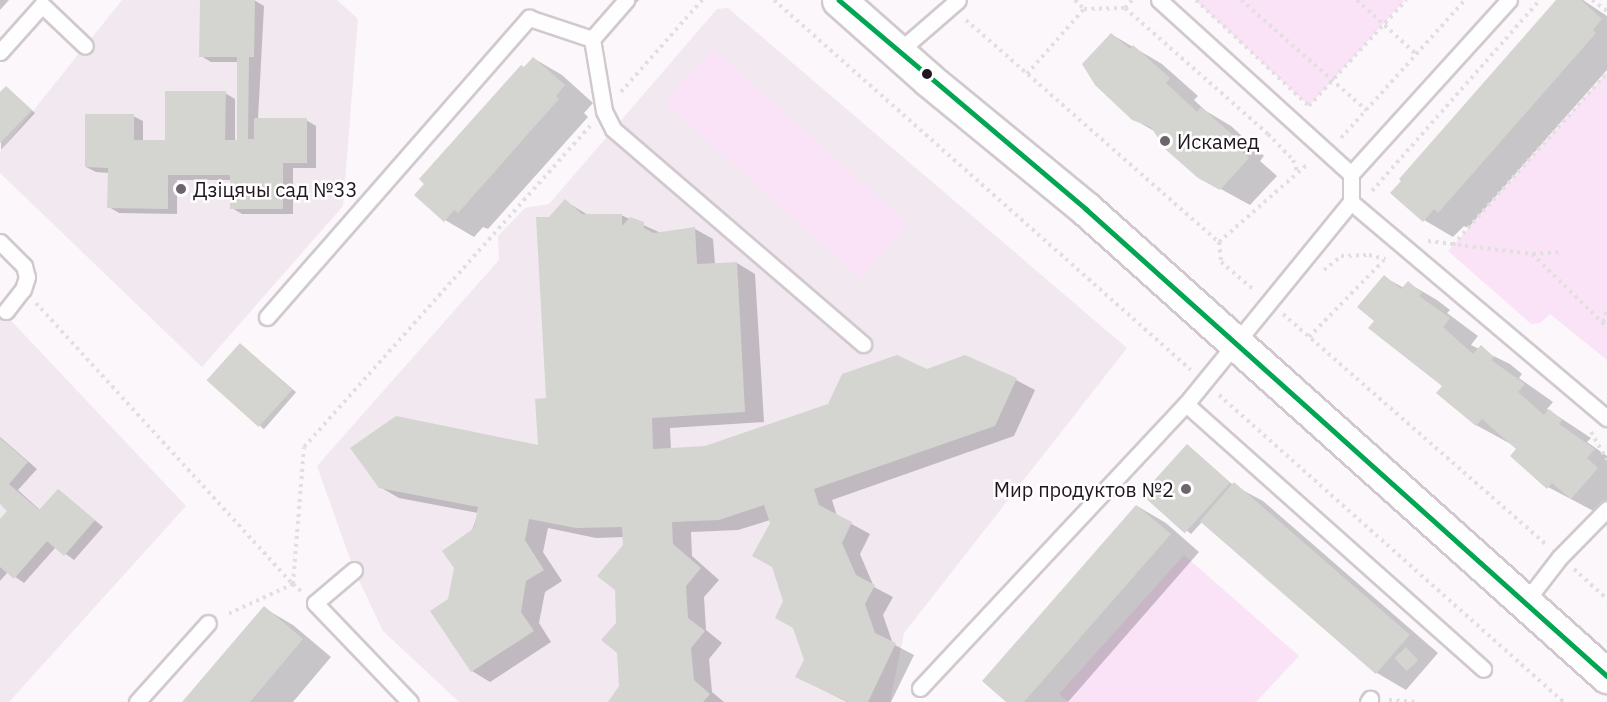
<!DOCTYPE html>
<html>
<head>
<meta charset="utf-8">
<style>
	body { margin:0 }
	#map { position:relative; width:1607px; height:702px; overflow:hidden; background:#fbf7fa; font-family:"IBM Plex Sans",sans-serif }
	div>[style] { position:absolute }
	.built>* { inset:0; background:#f2e8f0 }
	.green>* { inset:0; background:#fae3f7; transform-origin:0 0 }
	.shadow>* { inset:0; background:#0003; transform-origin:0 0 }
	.building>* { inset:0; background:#d4d5d1; transform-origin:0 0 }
	.path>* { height:4px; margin-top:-2px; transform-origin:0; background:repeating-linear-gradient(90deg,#e1dfe0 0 3px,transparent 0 7.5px) }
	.roads { filter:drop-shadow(2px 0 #d1c9cf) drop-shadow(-2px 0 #d1c9cf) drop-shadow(0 2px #d1c9cf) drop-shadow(0 -2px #d1c9cf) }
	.service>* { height:15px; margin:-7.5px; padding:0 7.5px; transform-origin:7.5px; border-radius:7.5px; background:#fefefe }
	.secondary>* { height:33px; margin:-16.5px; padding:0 16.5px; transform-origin:16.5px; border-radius:16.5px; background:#fefefe }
	.bus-1>* { height:4.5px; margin:-2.25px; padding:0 2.25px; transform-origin:2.25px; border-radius:2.25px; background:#00a651 }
	.dots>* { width:16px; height:16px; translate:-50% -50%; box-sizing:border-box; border:3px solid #fff; border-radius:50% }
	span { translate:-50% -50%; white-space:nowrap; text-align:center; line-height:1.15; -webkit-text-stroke:5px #fff; paint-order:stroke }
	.poi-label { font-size:20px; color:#211620 }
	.left { translate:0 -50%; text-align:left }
	.right { translate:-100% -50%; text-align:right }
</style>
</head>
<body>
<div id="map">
	<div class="built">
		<div style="clip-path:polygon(122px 0,337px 0,358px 19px,343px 206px,202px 367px,0 173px,0 152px)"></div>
		<div style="clip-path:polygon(728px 8px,1127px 348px,904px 633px,890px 702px,459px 702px,383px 631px,354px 570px,317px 466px,499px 260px,498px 236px,525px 208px,549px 204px,717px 9px)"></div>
		<div style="clip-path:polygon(0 309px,186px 506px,9px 702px,0 702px)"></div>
	</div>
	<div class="green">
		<div style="clip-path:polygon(1195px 0,1405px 0,1309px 106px)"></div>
		<div style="left:713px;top:48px;width:263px;height:73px;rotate:42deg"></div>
		<div style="clip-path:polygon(1607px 72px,1607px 360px,1550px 314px,1540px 323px,1531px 324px,1448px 251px)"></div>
		<div style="clip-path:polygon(1184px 555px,1299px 656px,1256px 702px,1069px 702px,1059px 694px)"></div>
	</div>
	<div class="shadow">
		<div style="clip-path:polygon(0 0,9px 0,0 10px)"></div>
		<div style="clip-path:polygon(254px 0,264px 6px,258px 119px,306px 120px,316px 126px,316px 168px,293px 168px,293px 214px,242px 214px,232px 208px,232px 180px,177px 180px,177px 214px,119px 213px,109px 207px,109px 173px,96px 172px,86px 167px,133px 116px,143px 121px,143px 141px,166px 141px,225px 93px,235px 99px,235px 142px,238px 142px,238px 62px,211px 62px,201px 56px)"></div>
		<div style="clip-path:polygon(613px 0,639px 0,630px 10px)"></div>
		<div style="clip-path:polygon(1565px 0,1583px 0,1607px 16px,1607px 70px,1468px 228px,1464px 226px,1453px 237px,1424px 220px)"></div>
		<div style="clip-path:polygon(1111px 34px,1162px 64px,1198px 96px,1194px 100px,1206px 111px,1231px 126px,1264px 156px,1260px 161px,1277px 176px,1250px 205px,1199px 177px,1156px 132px,1133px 119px)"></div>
		<div style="clip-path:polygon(533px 58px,562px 75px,593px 103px,584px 113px,588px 117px,488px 229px,483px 227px,474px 237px,445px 220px,524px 68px)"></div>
		<div style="clip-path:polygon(6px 87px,35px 113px,1px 150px,0 94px)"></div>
		<div style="clip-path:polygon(565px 201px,588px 215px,621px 215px,661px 233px,695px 229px,713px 239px,715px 264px,737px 263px,755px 274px,764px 422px,670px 428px,671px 450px,706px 448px,927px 370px,1016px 380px,1035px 390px,1014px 436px,832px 500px,837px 516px,870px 534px,860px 554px,874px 587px,893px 597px,883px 615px,893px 644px,914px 655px,891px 702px,847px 702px,797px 677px,805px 660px,785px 601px,770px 520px,738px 530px,691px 532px,692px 556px,719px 580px,704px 597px,706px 630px,722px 643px,709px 659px,712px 692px,724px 702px,610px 702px,621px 687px,617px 623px,624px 537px,596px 538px,548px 528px,543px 552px,562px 581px,545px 592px,539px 623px,551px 642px,490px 682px,472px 671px,449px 600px,478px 513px,399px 498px,380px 487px,539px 447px,548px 400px,550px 219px)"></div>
		<div style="clip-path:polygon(1384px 277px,1404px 288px,1408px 283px,1437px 300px,1450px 310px,1447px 313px,1478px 336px,1471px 345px,1510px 364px,1522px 374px,1519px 378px,1553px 402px,1547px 409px,1591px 438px,1587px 442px,1607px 456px,1607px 508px,1601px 515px,1548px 487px,1518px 448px,1476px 425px,1445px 385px,1376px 321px)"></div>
		<div style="left:244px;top:347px;width:69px;height:49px;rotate:41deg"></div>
		<div style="clip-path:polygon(0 437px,37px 469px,18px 490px,41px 511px,59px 490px,103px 527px,74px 560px,56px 547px,24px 583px,8px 572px,0 581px,0 521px,9px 511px,0 502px)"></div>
		<div style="clip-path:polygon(1191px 448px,1233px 485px,1263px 501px,1438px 653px,1406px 690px,1377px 673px,1203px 521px,1191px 534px,1144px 495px)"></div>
		<div style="clip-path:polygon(1137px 506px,1166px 523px,1199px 552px,1068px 702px,1008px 702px)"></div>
		<div style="clip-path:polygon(264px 608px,293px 625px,331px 657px,293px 702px,184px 702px)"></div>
	</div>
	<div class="building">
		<div style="clip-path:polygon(200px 0,255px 0,254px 57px,249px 57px,248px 139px,254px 139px,254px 118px,307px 118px,307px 163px,283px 163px,283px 209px,230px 209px,230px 175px,168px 175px,168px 209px,107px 208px,108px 168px,85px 167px,85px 114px,134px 114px,134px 140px,165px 140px,165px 91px,226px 91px,225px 140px,237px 140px,237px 57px,199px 57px)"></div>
		<div style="clip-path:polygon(1556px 0,1581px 0,1602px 19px,1593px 30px,1596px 33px,1438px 213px,1434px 209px,1423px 222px,1390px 193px,1401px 181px,1399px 179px)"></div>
		<div style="clip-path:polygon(1111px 33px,1130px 49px,1133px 45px,1170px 78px,1166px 83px,1197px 112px,1201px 107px,1236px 138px,1232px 143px,1249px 158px,1220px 190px,1198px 178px,1165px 149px,1151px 127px,1132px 120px,1095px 85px,1082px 64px)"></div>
		<div style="clip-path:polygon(533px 57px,565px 85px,556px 96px,559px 99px,458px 213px,454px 210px,444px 222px,414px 195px,424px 184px,419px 179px,521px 65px,524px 67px)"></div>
		<div style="clip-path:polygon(6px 86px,32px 110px,0 143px,0 92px)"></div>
		<div style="clip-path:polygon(565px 199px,582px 214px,622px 214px,622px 226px,630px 217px,644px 222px,644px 228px,654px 233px,695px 227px,697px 264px,737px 262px,745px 412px,652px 418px,653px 449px,705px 446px,828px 404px,842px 374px,897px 355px,927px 369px,965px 355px,1017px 378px,995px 426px,814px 489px,819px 505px,852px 522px,842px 543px,856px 575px,875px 585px,865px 604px,875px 633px,896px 643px,868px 702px,848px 702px,795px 677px,804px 660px,793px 628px,775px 618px,783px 601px,772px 567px,752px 556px,770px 523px,764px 505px,719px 520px,672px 522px,673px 544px,701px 568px,686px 586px,688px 618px,705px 631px,691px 648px,694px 680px,710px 694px,703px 702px,608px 702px,619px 686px,617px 653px,601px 640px,616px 623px,615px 590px,597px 576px,623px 545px,622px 527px,576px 528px,529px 519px,525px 540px,544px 570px,526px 581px,521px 612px,534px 631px,471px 672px,430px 611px,448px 599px,454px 568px,442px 551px,474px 528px,478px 507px,379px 488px,350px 448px,396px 416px,538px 445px,535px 399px,546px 398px,536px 217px,549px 217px)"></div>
		<div style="clip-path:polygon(1384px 275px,1401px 289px,1408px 281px,1422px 293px,1419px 296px,1450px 318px,1443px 327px,1473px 354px,1481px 345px,1494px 357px,1491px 360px,1525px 384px,1518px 392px,1544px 415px,1549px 409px,1562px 420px,1559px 424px,1595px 449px,1587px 458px,1598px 468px,1571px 499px,1552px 483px,1547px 489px,1510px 456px,1516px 449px,1482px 419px,1476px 426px,1436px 393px,1442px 386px,1368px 328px,1374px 321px,1357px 307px)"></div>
		<div style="left:240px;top:343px;width:70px;height:50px;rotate:42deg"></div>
		<div style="clip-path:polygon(0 438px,28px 462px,9px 484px,39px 510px,58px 489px,95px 520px,64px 556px,47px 541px,14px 579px,0 567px,0 519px,7px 511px,0 504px)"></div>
		<div style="left:1187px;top:444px;width:58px;height:68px;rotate:42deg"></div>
		<div style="left:1234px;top:482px;width:233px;height:52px;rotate:41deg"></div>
		<div style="clip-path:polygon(1136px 505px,1171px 534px,1024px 702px,1006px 702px,982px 681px)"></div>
		<div style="clip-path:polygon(264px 606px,303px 639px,250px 702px,182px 702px)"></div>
		<div style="left:1406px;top:647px;width:18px;height:16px;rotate:47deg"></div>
	</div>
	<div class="path">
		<div style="left:774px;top:0;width:557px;rotate:41.58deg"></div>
		<div style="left:1075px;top:0;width:13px;rotate:45deg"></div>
		<div style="left:1084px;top:9px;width:41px;rotate:-1.4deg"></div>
		<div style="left:1125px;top:8px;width:191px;rotate:41.4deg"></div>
		<div style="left:1268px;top:134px;width:36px;rotate:46deg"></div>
		<div style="left:1293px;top:160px;width:12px;rotate:70deg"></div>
		<div style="left:1196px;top:0;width:155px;rotate:43.2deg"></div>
		<div style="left:1309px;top:106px;width:144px;rotate:-47.5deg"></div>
		<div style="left:1241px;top:0;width:167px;rotate:41.3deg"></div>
		<div style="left:1357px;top:0;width:80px;rotate:42.5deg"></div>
		<div style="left:1592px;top:0;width:19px;rotate:36deg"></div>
		<div style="left:1125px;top:8px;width:11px;rotate:-49deg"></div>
		<div style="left:966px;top:20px;width:337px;rotate:41.3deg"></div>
		<div style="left:1219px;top:242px;width:20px;rotate:84deg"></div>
		<div style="left:1221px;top:262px;width:43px;rotate:40.3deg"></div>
		<div style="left:1027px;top:74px;width:86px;rotate:-48.8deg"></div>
		<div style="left:621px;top:92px;width:123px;rotate:-48.6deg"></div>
		<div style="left:1341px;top:138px;width:186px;rotate:-48.1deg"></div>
		<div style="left:1372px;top:191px;width:254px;rotate:-48.7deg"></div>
		<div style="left:1428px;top:241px;width:105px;rotate:7.1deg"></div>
		<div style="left:1532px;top:254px;width:105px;rotate:44.2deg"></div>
		<div style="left:1219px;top:242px;width:120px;rotate:-41.3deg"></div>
		<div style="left:1453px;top:245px;width:231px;rotate:-48.2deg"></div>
		<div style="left:1533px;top:254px;width:29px;rotate:-4deg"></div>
		<div style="left:1324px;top:270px;width:22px;rotate:-39deg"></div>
		<div style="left:1341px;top:256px;width:28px;rotate:-2deg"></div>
		<div style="left:1369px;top:255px;width:17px;rotate:13deg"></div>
		<div style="left:36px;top:303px;width:381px;rotate:47.6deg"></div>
		<div style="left:293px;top:584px;width:74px;rotate:155.2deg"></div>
		<div style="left:1283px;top:314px;width:349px;rotate:41.2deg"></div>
		<div style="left:1603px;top:322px;width:11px;rotate:-68deg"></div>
		<div style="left:1309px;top:337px;width:107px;rotate:-45.8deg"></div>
		<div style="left:1219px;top:395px;width:461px;rotate:41.7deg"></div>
		<div style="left:1591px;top:432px;width:32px;rotate:60deg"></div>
		<div style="left:1574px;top:569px;width:45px;rotate:42.3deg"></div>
		<div style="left:301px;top:591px;width:11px;rotate:-139deg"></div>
		<div style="left:293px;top:584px;width:137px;rotate:-85.4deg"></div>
		<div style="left:304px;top:447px;width:430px;rotate:-48.3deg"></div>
		<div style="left:1389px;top:700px;width:28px;rotate:4deg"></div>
	</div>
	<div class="roads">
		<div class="service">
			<div style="left:592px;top:39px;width:73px;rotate:80.5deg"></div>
			<div style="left:604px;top:111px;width:20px;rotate:63deg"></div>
			<div style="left:613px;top:129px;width:330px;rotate:40.7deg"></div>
			<div style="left:0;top:52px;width:63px;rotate:-48.2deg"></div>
			<div style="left:42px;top:5px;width:59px;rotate:43.6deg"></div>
			<div style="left:898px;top:52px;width:79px;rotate:-40.9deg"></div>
			<div style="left:1351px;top:174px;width:235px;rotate:-47.8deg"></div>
			<div style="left:1351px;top:202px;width:335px;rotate:40.2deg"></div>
			<div style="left:0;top:242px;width:34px;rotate:45deg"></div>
			<div style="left:24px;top:266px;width:11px;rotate:75deg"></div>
			<div style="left:27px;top:277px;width:13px;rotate:108deg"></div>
			<div style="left:23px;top:289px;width:28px;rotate:128deg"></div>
			<div style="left:267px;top:317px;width:398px;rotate:-48.8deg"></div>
			<div style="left:529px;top:18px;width:66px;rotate:18.4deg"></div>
			<div style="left:592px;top:39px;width:52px;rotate:-48.9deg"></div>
			<div style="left:1186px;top:404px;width:398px;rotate:41.7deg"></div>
			<div style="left:354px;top:570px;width:51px;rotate:139.8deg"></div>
			<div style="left:315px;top:603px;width:137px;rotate:46.2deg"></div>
			<div style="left:1526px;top:601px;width:56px;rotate:-52.3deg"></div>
			<div style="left:1560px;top:557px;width:67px;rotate:-45.6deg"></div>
			<div style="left:920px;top:688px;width:389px;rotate:-46.9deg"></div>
			<div style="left:1186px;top:404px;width:261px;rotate:-50.8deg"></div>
			<div style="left:1351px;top:202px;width:28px;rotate:-90deg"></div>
			<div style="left:1351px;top:174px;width:259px;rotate:-137.8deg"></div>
			<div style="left:137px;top:702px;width:106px;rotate:-48.1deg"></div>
			<div style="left:1368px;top:702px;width:4px;rotate:-56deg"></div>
		</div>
		<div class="secondary">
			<div style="left:839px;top:0;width:120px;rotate:41.6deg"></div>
			<div style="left:929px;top:80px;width:203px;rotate:39.4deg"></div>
			<div style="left:1086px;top:209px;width:700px;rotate:41.87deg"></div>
		</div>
	</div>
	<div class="bus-1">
		<div style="left:839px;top:0;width:324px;rotate:40.2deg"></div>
		<div style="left:1086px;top:209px;width:700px;rotate:41.87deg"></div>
	</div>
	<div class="dots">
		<div style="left:927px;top:74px;background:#211620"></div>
		<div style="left:1165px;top:141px;background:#6d656c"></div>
		<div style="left:181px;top:189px;background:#6d656c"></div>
		<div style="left:1186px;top:489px;background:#6d656c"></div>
	</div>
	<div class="poi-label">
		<span class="left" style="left:1177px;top:141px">Искамед</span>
		<span class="left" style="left:193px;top:189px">Дзіцячы сад №33</span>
		<span class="right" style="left:1174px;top:489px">Мир продуктов №2</span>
	</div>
</div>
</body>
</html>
